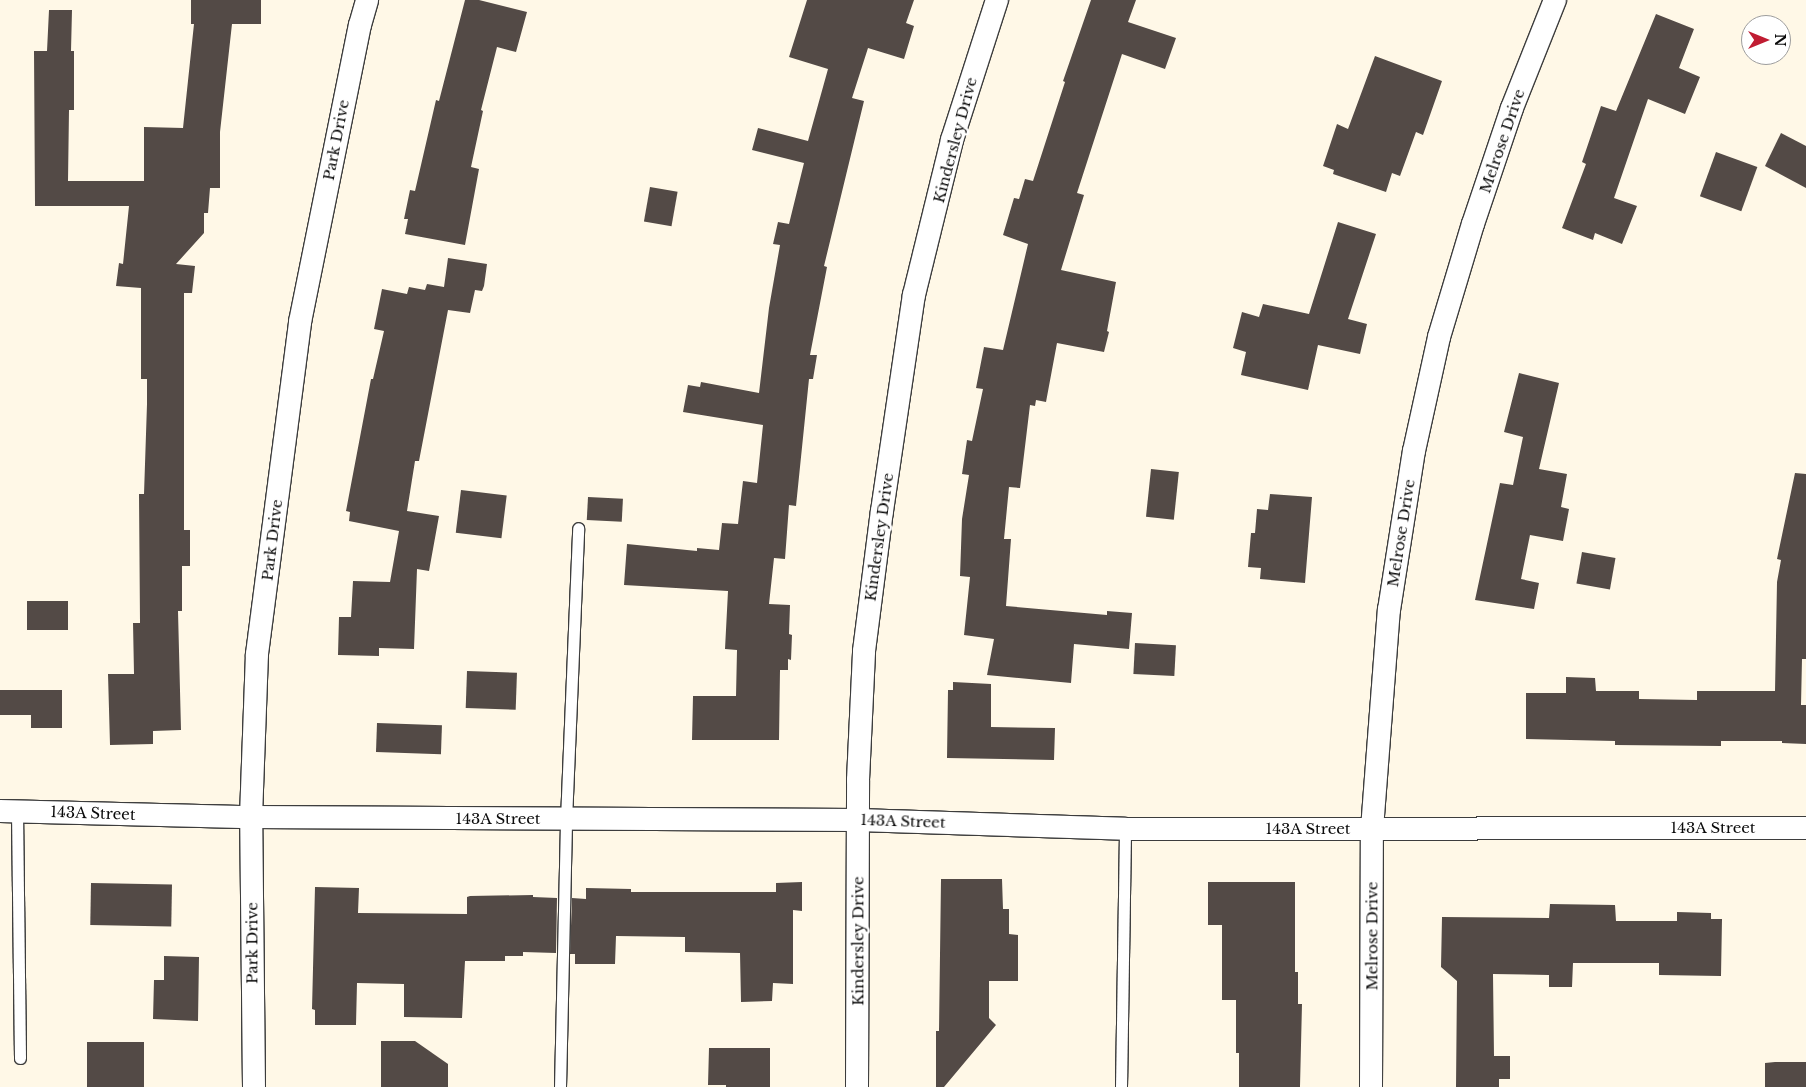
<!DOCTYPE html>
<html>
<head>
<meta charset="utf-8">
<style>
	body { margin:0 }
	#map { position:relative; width:1806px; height:1087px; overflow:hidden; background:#fff8e7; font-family:"Libre Baskerville",serif }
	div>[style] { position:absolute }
	.building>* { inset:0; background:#534a46; transform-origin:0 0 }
	.roads { filter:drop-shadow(1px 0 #3d3d3d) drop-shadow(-1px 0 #3d3d3d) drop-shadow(0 1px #3d3d3d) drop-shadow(0 -1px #3d3d3d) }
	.lane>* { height:11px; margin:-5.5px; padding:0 5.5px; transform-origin:5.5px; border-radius:5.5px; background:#fff }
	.street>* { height:22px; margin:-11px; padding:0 11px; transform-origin:11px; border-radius:11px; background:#fff }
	span { translate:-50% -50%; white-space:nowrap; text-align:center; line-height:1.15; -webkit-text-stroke:5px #fff; paint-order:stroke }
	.street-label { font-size:15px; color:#0a0a0a }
	.north { position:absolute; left:1741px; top:15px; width:50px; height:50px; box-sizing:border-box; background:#fff; border:1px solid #9d9d9d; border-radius:50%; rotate:90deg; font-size:14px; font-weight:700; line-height:20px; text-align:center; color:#0a0a0a }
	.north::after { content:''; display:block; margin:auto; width:18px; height:22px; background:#c01c32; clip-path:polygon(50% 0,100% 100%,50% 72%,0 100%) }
</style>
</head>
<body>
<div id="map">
	<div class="building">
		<div style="clip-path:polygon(191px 0,261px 0,261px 24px,232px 24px,220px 132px,220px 188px,210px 188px,208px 213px,204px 213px,204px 233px,176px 264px,195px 266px,192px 293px,184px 293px,184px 530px,190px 530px,190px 566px,182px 566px,182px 611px,178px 611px,181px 730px,153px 731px,153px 744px,110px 745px,108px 674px,134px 674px,133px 623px,140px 623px,139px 494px,144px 494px,147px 404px,147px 379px,141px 379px,141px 288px,116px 286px,119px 263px,123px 264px,129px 206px,35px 206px,34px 51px,47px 51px,49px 10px,72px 10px,71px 51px,74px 51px,74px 110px,69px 110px,68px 181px,144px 181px,144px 127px,183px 128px,194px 24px,191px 24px)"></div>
		<div style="clip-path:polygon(465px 0,479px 0,527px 12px,516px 52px,497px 47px,481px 110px,483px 111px,471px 167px,479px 169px,465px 245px,405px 234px,408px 219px,404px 219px,410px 190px,415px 191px,436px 100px,439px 101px)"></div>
		<div style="clip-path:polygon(807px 0,914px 0,906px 23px,914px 26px,904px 59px,868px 48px,852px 98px,864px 101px,824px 266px,827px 267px,810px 355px,817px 355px,813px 379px,809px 379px,796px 506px,789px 505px,785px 559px,774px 558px,769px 604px,790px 605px,789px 634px,792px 635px,791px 660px,788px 659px,788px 670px,780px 670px,779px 740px,692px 740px,693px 696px,736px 696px,737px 650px,725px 649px,728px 591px,624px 585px,627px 544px,697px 551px,697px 548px,719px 550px,722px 523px,738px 524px,743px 481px,757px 483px,763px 425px,683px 412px,688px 385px,700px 387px,701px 382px,759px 393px,769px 308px,780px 245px,773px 244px,778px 222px,789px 224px,804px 163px,752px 150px,758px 128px,808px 141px,828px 69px,789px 57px)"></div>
		<div style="clip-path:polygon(1091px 0,1136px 0,1128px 22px,1176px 38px,1165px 69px,1122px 54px,1077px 193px,1084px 195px,1061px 270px,1116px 282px,1107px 331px,1109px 332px,1104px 352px,1057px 343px,1046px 402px,1036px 400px,1035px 406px,1030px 405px,1020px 488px,1009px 487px,1004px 539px,1011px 539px,1006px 606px,1107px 615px,1107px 611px,1132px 613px,1129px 649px,1074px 644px,1071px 683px,987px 675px,994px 639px,964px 635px,970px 577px,960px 576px,962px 519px,969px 475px,962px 474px,967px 440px,972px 441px,983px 389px,976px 388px,984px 347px,1003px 350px,1028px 244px,1003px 235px,1014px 198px,1019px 199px,1025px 179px,1033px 181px,1065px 82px,1063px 81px)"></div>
		<div style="clip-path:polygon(1656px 14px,1694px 29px,1679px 68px,1700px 77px,1685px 114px,1648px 99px,1614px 198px,1637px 206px,1622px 244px,1595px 233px,1593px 240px,1562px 228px,1586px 164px,1582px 162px,1601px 106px,1616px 111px)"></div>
		<div style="clip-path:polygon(1375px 56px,1442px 81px,1423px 135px,1416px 132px,1400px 176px,1392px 173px,1386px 192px,1333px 174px,1334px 170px,1323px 166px,1337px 124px,1348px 129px)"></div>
		<div style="clip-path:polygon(1781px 133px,1806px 146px,1806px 188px,1765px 166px)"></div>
		<div style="left:1716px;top:152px;width:44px;height:47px;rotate:20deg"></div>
		<div style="left:650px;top:187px;width:28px;height:35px;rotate:10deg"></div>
		<div style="clip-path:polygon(1338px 222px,1376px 234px,1348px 319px,1367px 324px,1360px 354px,1318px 345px,1308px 390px,1241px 375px,1246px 352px,1233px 348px,1242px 312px,1259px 317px,1263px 304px,1309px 314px)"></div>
		<div style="clip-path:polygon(448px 258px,487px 264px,484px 286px,482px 291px,475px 290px,470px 313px,448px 310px,419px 461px,415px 461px,407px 511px,439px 516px,429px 571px,417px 569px,414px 649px,379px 648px,379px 656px,338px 655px,339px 617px,351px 617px,353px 581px,390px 582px,399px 531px,349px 521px,350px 512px,346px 511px,371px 379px,373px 379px,384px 331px,374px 329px,382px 289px,407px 294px,409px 287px,425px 290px,427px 284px,444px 287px)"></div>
		<div style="clip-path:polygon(1519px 373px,1559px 383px,1539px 469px,1567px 474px,1561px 507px,1569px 509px,1563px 541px,1530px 535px,1521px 579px,1539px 583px,1534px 609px,1475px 600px,1500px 483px,1513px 485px,1523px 437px,1504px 432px)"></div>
		<div style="left:1151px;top:469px;width:28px;height:48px;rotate:6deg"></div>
		<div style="clip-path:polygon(1795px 473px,1806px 474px,1806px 659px,1802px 659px,1801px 705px,1806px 705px,1806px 744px,1782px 743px,1782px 741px,1721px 741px,1721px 746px,1615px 745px,1615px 741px,1526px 739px,1526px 693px,1566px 693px,1566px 677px,1595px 678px,1596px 691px,1639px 691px,1639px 699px,1697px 700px,1697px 691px,1775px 691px,1777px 582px,1781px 560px,1777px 559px)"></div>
		<div style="left:461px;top:490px;width:46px;height:43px;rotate:7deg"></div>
		<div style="clip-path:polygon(1270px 494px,1312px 497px,1305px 583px,1260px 579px,1261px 568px,1248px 567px,1251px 533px,1255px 533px,1257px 509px,1268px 510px)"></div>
		<div style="left:588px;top:497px;width:35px;height:23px;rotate:3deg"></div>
		<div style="left:1582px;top:552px;width:34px;height:32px;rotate:10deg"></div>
		<div style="left:27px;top:601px;width:41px;height:29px"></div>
		<div style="left:1135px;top:643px;width:41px;height:31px;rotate:3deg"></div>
		<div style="left:467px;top:671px;width:50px;height:37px;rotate:2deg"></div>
		<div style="clip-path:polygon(953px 682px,991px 684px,991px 727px,1055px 728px,1054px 760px,947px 758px,948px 690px,953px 690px)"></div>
		<div style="clip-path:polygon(0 690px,62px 690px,62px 728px,31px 728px,31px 715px,0 715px)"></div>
		<div style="left:377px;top:723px;width:65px;height:29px;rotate:2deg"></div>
		<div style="clip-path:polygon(941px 879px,1002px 879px,1003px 909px,1009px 909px,1009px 934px,1018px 935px,1018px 981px,989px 981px,989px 1018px,996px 1025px,944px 1087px,936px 1087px,936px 1031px,939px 1031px)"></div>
		<div style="clip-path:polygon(802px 882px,802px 911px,793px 910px,793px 984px,773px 983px,772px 1001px,741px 1002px,740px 953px,685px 952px,685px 937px,616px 936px,615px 964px,575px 964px,575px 954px,570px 954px,572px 898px,586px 899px,586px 888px,631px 889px,631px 892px,776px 892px,776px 883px)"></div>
		<div style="clip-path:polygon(1208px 882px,1295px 882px,1295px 972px,1298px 972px,1298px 1004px,1302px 1004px,1300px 1087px,1239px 1087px,1239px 1053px,1236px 1053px,1236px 1000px,1222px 1000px,1222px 925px,1208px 925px)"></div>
		<div style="left:91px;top:883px;width:81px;height:42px;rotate:1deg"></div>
		<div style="clip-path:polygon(315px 887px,359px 888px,358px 913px,467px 914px,467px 897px,470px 896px,533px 895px,533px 897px,557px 898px,556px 953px,523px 952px,523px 956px,505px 956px,505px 961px,465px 961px,462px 1018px,404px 1017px,404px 984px,357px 983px,356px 1025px,315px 1025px,315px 1010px,312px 1009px)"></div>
		<div style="clip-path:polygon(1550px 904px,1615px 905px,1616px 921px,1677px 921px,1677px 912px,1711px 913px,1711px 919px,1722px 919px,1721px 976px,1659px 975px,1659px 963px,1573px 963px,1572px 987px,1549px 987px,1549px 975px,1493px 974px,1494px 1056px,1510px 1056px,1510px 1079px,1499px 1079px,1499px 1087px,1456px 1087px,1457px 981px,1441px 967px,1442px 917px,1549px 918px)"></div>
		<div style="clip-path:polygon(164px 956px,199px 957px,198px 1021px,153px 1019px,154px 980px,164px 980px)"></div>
		<div style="clip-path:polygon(381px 1041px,415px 1041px,448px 1064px,448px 1087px,381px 1087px)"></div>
		<div style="left:87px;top:1042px;width:57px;height:45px"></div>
		<div style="clip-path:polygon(709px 1048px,770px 1048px,770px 1087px,726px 1087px,726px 1085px,708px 1085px)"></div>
		<div style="clip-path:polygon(1775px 1062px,1806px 1062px,1806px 1087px,1765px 1087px,1765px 1063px)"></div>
	</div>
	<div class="roads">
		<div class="lane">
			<div style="left:17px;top:811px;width:247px;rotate:89.3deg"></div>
			<div style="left:560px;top:1087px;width:267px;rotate:-88.7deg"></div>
			<div style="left:566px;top:820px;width:292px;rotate:-87.6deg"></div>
			<div style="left:1121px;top:1087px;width:258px;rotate:-89.1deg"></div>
		</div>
		<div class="street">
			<div style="left:0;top:811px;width:251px;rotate:1.4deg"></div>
			<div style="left:251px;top:817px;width:607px;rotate:0.28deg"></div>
			<div style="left:858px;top:820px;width:267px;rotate:1.9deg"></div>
			<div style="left:1125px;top:829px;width:681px;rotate:-0.08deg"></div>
			<div style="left:254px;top:1087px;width:270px;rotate:-90.6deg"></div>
			<div style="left:251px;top:817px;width:163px;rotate:-87.9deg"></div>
			<div style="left:257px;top:654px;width:335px;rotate:-82.6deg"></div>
			<div style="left:300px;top:322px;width:303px;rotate:-78.6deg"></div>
			<div style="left:360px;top:25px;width:26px;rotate:-74deg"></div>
			<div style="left:857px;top:1087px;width:307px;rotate:-89.8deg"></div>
			<div style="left:858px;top:780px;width:129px;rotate:-87.3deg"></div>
			<div style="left:864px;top:651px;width:141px;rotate:-82.7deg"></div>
			<div style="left:882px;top:511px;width:218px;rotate:-81.6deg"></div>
			<div style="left:914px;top:295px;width:160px;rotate:-76.2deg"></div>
			<div style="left:952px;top:140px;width:147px;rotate:-72.2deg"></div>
			<div style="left:1371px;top:1087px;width:258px;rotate:-89.8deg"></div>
			<div style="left:1372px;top:829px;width:220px;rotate:-85.6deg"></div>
			<div style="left:1389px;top:610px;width:161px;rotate:-81.1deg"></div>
			<div style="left:1414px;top:451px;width:117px;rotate:-77.6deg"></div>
			<div style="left:1439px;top:337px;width:118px;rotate:-73.3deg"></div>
			<div style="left:1473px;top:224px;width:122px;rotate:-71.4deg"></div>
			<div style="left:1512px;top:108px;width:116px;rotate:-68.3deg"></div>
		</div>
	</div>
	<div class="street-label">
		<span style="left:336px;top:140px;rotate:-79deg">Park Drive</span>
		<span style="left:955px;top:140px;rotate:-75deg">Kindersley Drive</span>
		<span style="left:1502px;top:141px;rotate:-71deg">Melrose Drive</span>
		<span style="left:1401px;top:533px;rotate:-81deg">Melrose Drive</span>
		<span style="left:879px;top:537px;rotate:-82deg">Kindersley Drive</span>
		<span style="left:272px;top:540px;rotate:-83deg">Park Drive</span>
		<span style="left:93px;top:813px;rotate:2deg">143A Street</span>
		<span style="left:498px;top:819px">143A Street</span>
		<span style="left:903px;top:821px;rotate:2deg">143A Street</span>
		<span style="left:1713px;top:828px">143A Street</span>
		<span style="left:1308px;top:829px">143A Street</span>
		<span style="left:1372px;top:936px;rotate:-90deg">Melrose Drive</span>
		<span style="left:858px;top:941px;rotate:-90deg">Kindersley Drive</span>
		<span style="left:252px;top:943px;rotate:-90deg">Park Drive</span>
	</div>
	<div class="north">N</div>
</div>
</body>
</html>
